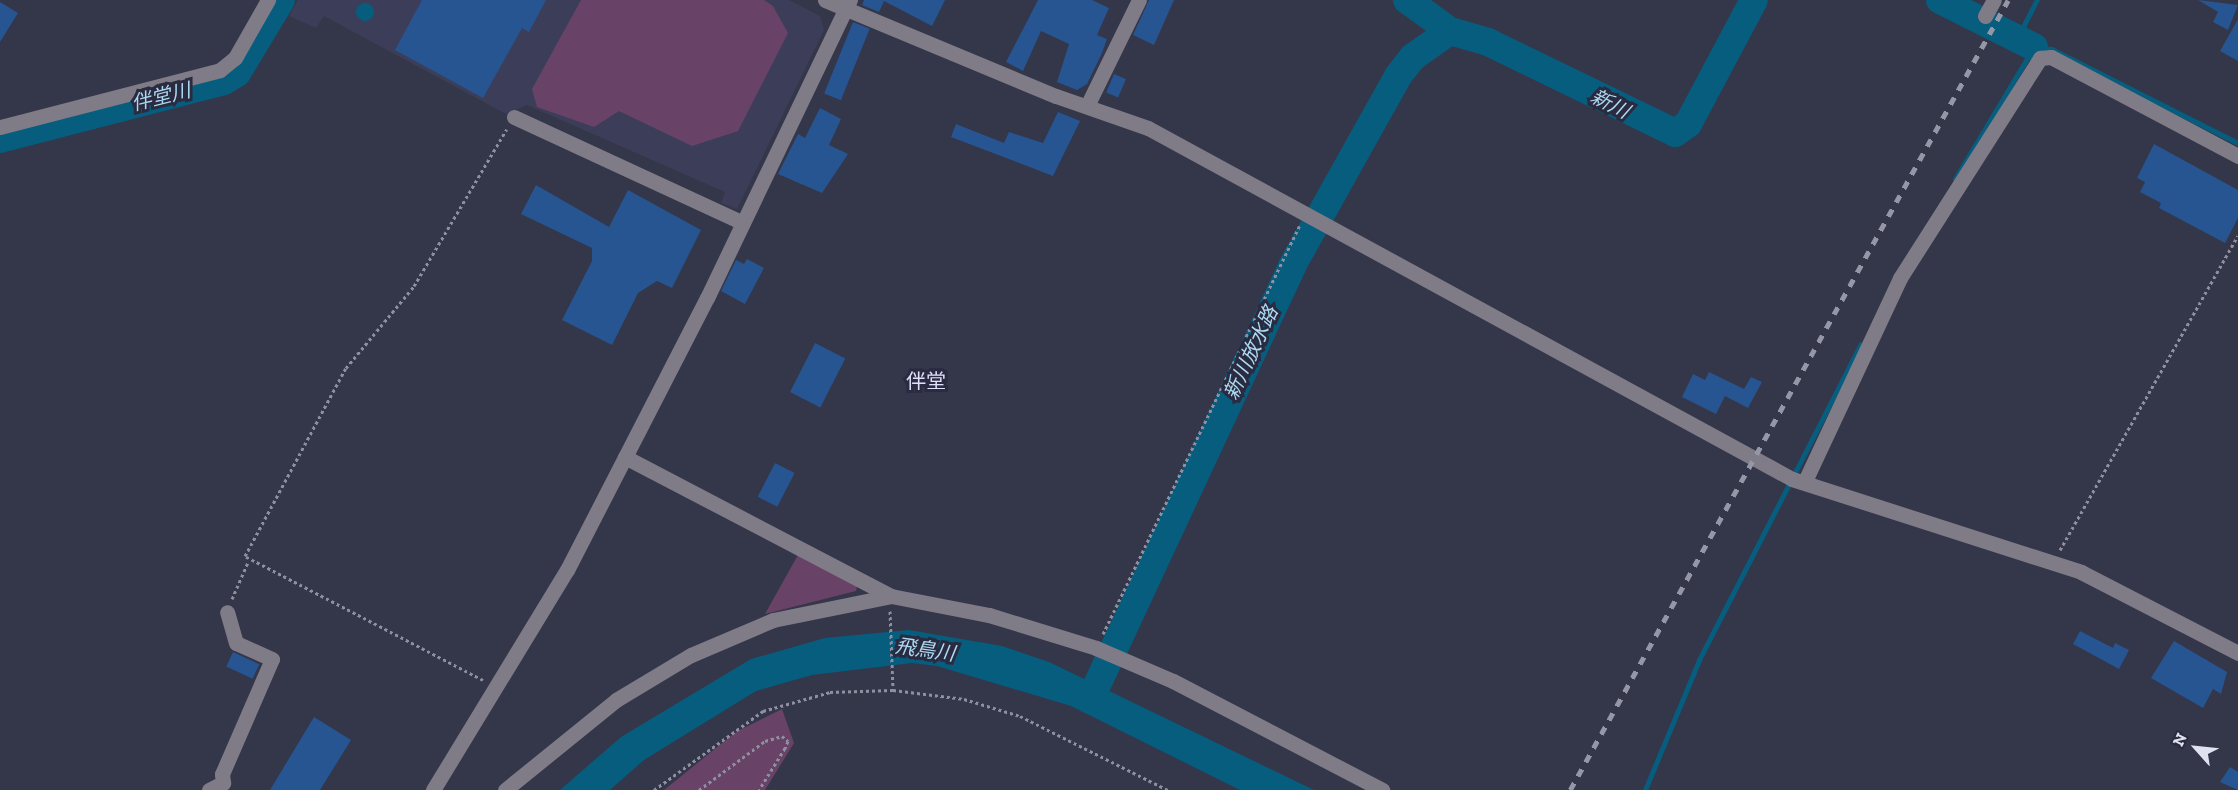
<!DOCTYPE html>
<html>
<head>
<meta charset="utf-8">
<style>
	body { margin:0 }
	#map { position:relative; width:2238px; height:790px; overflow:hidden; background:#34364a; font-family:"Zilla Slab","Noto Sans JP",serif }
	div>[style] { position:absolute }
	.built>* { inset:0; background:#3c3e59 }
	.green>* { inset:0; background:#684367 }
	.water>* { inset:0; background:#075d7e }
	.round { border-radius:50% }
	.stream>* { height:4.5px; margin:-2.25px; padding:0 2.25px; transform-origin:2.25px; border-radius:2.25px; background:#075d7e }
	.river>* { height:28px; margin:-14px; padding:0 14px; transform-origin:14px; border-radius:14px; background:#075d7e }
	.building>* { inset:0; background:#265591; transform-origin:0 0 }
	.path>* { height:3px; margin-top:-1.5px; transform-origin:0; background:repeating-linear-gradient(90deg,#8e90a0 0 3px,transparent 0 6px) }
	.minor>* { height:15px; margin:-7.5px; padding:0 7.5px; transform-origin:7.5px; border-radius:7.5px; background:#807c87 }
	.rail>* { height:4.5px; margin-top:-2.25px; transform-origin:0; background:repeating-linear-gradient(90deg,#9597a7 0 8px,transparent 0 16px) }
	span { translate:-50% -50%; white-space:nowrap; text-align:center; line-height:1.15; -webkit-text-stroke:6px #2a2b40; paint-order:stroke }
	.water-label { font-size:20px; color:#add9f1; font-style:italic }
	.neighbourhood-label { font-size:20px; color:#dee1fc }
	.north { position:absolute; left:2166px; top:718px; width:60px; height:60px; -webkit-text-stroke:4px #2a2b40; paint-order:stroke; rotate:297deg; font-size:16px; font-weight:700; line-height:24px; text-align:center; color:#e0e2ef }
	.north::after { content:''; display:block; margin:auto; width:21px; height:27px; background:#e0e2ef; clip-path:polygon(50% 0,100% 100%,50% 72%,0 100%) }
</style>
</head>
<body>
<div id="map">
	<div class="built">
		<div style="clip-path:polygon(298px 0,789px 0,820px 16px,824px 30px,737px 209px,721px 203px,725px 192px,527px 105px,506px 114px,324px 16px,316px 28px,289px 16px)"></div>
	</div>
	<div class="green">
		<div style="clip-path:polygon(581px 0,764px 0,773px 6px,788px 33px,738px 131px,692px 146px,619px 111px,594px 127px,537px 107px,532px 89px)"></div>
		<div style="clip-path:polygon(799px 553px,857px 586px,856px 591px,765px 614px)"></div>
		<div style="clip-path:polygon(782px 709px,794px 743px,765px 790px,664px 790px,736px 732px)"></div>
	</div>
	<div class="water">
		<div class="round" style="left:356px;top:3px;width:18px;height:18px"></div>
		<div style="clip-path:polygon(909px 630px,1002px 646px,1049px 662px,1314px 790px,1240px 790px,1071px 706px,937px 666px,912px 663px,812px 675px,756px 691px,644px 760px,610px 790px,560px 790px,621px 737px,751px 659px,825px 638px)"></div>
	</div>
	<div class="stream">
		<div style="left:2034px;top:47px;width:18px;rotate:6deg"></div>
		<div style="left:2052px;top:49px;width:208px;rotate:26.8deg"></div>
		<div style="left:2034px;top:47px;width:23px;rotate:-119deg"></div>
		<div style="left:2023px;top:27px;width:30px;rotate:-63deg"></div>
		<div style="left:1955px;top:179px;width:154px;rotate:-59.1deg"></div>
		<div style="left:1645px;top:790px;width:141px;rotate:-67.4deg"></div>
		<div style="left:1699px;top:660px;width:354px;rotate:-62.9deg"></div>
	</div>
	<div class="river">
		<div style="left:1407px;top:0;width:53px;rotate:35.8deg"></div>
		<div style="left:1450px;top:31px;width:40px;rotate:16deg"></div>
		<div style="left:1488px;top:42px;width:208px;rotate:25.9deg"></div>
		<div style="left:1675px;top:133px;width:16px;rotate:-35deg"></div>
		<div style="left:1688px;top:124px;width:140px;rotate:-62deg"></div>
		<div style="left:1940px;top:0;width:105px;rotate:26.6deg"></div>
		<div style="left:0;top:139px;width:231px;rotate:-14.5deg"></div>
		<div style="left:224px;top:81px;width:15px;rotate:-32deg"></div>
		<div style="left:237px;top:73px;width:85px;rotate:-58.9deg"></div>
		<div style="left:1090px;top:700px;width:479px;rotate:-65deg"></div>
		<div style="left:1292px;top:266px;width:218px;rotate:-60.8deg"></div>
		<div style="left:1398px;top:76px;width:24px;rotate:-52deg"></div>
		<div style="left:1413px;top:57px;width:45px;rotate:-35.1deg"></div>
	</div>
	<div class="building">
		<div style="clip-path:polygon(422px 0,546px 0,529px 32px,522px 28px,483px 98px,395px 50px)"></div>
		<div style="clip-path:polygon(864px 0,945px 0,932px 26px,884px 1px,879px 12px,862px 5px)"></div>
		<div style="clip-path:polygon(1038px 0,1092px 0,1109px 8px,1097px 35px,1107px 39px,1102px 53px,1087px 84px,1077px 90px,1057px 82px,1069px 44px,1041px 31px,1023px 71px,1006px 62px)"></div>
		<div style="clip-path:polygon(1149px 0,1174px 0,1154px 45px,1133px 35px)"></div>
		<div style="clip-path:polygon(2198px 0,2238px 5px,2228px 30px,2213px 22px,2218px 12px)"></div>
		<div style="clip-path:polygon(0 2px,18px 13px,0 42px)"></div>
		<div style="clip-path:polygon(2238px 19px,2238px 61px,2220px 51px)"></div>
		<div style="left:853px;top:22px;width:18px;height:77px;rotate:22deg"></div>
		<div style="left:1114px;top:74px;width:13px;height:20px;rotate:23deg"></div>
		<div style="clip-path:polygon(820px 108px,841px 119px,829px 145px,848px 154px,822px 193px,778px 174px,798px 134px,805px 138px)"></div>
		<div style="clip-path:polygon(1058px 112px,1080px 121px,1053px 176px,951px 137px,956px 124px,1004px 143px,1009px 132px,1043px 143px)"></div>
		<div style="clip-path:polygon(2154px 144px,2238px 190px,2238px 218px,2225px 243px,2159px 208px,2161px 203px,2140px 192px,2145px 182px,2137px 178px)"></div>
		<div style="clip-path:polygon(536px 185px,609px 227px,628px 190px,701px 230px,672px 288px,657px 281px,638px 293px,612px 345px,562px 320px,592px 261px,592px 248px,521px 214px)"></div>
		<div style="clip-path:polygon(747px 259px,764px 268px,745px 304px,721px 291px,736px 260px,744px 264px)"></div>
		<div style="left:815px;top:343px;width:34px;height:55px;rotate:27deg"></div>
		<div style="clip-path:polygon(1709px 372px,1744px 389px,1751px 377px,1762px 382px,1748px 408px,1725px 396px,1716px 414px,1682px 397px,1693px 374px,1705px 380px)"></div>
		<div style="left:775px;top:463px;width:22px;height:38px;rotate:27deg"></div>
		<div style="clip-path:polygon(2080px 631px,2113px 648px,2115px 643px,2129px 650px,2119px 669px,2073px 644px)"></div>
		<div style="clip-path:polygon(2174px 641px,2227px 672px,2221px 694px,2213px 689px,2203px 708px,2151px 678px)"></div>
		<div style="left:233px;top:652px;width:29px;height:16px;rotate:25deg"></div>
		<div style="clip-path:polygon(314px 717px,351px 740px,320px 790px,270px 790px)"></div>
		<div style="clip-path:polygon(2230px 767px,2238px 772px,2238px 790px,2220px 782px)"></div>
	</div>
	<div class="path">
		<div style="left:2060px;top:550px;width:361px;rotate:-60.5deg"></div>
		<div style="left:232px;top:599px;width:40px;rotate:-66.6deg"></div>
		<div style="left:890px;top:611px;width:79px;rotate:87.8deg"></div>
		<div style="left:1103px;top:634px;width:453px;rotate:-64.3deg"></div>
		<div style="left:483px;top:680px;width:268px;rotate:-152.5deg"></div>
		<div style="left:245px;top:556px;width:213px;rotate:-61.8deg"></div>
		<div style="left:346px;top:368px;width:107px;rotate:-50.3deg"></div>
		<div style="left:414px;top:286px;width:182px;rotate:-59.4deg"></div>
		<div style="left:654px;top:790px;width:135px;rotate:-35.9deg"></div>
		<div style="left:763px;top:711px;width:70px;rotate:-15.8deg"></div>
		<div style="left:830px;top:692px;width:63px;rotate:-1.8deg"></div>
		<div style="left:893px;top:690px;width:72px;rotate:7.2deg"></div>
		<div style="left:964px;top:699px;width:59px;rotate:16.9deg"></div>
		<div style="left:1020px;top:716px;width:165px;rotate:26.6deg"></div>
		<div style="left:699px;top:790px;width:82px;rotate:-36.6deg"></div>
		<div style="left:765px;top:741px;width:18px;rotate:-16deg"></div>
		<div style="left:782px;top:736px;width:8px;rotate:40deg"></div>
		<div style="left:788px;top:741px;width:8px;rotate:113deg"></div>
		<div style="left:785px;top:748px;width:49px;rotate:121.8deg"></div>
	</div>
	<div class="minor">
		<div style="left:825px;top:0;width:250px;rotate:22.6deg"></div>
		<div style="left:1056px;top:96px;width:97px;rotate:19.2deg"></div>
		<div style="left:1148px;top:128px;width:733px;rotate:28.59deg"></div>
		<div style="left:1792px;top:479px;width:304px;rotate:17.8deg"></div>
		<div style="left:2081px;top:572px;width:177px;rotate:27.3deg"></div>
		<div style="left:1985px;top:16px;width:18px;rotate:-61deg"></div>
		<div style="left:1087px;top:106px;width:118px;rotate:-63.9deg"></div>
		<div style="left:514px;top:117px;width:252px;rotate:24.8deg"></div>
		<div style="left:0;top:127px;width:227px;rotate:-14.5deg"></div>
		<div style="left:220px;top:70px;width:19px;rotate:-39deg"></div>
		<div style="left:235px;top:58px;width:67px;rotate:-60.4deg"></div>
		<div style="left:625px;top:457px;width:300px;rotate:27.6deg"></div>
		<div style="left:1805px;top:481px;width:224px;rotate:-64.9deg"></div>
		<div style="left:1900px;top:278px;width:261px;rotate:-57.5deg"></div>
		<div style="left:2040px;top:58px;width:11px;rotate:-5deg"></div>
		<div style="left:2051px;top:57px;width:212px;rotate:27.9deg"></div>
		<div style="left:209px;top:790px;width:16px;rotate:-27deg"></div>
		<div style="left:223px;top:783px;width:9px;rotate:-96deg"></div>
		<div style="left:222px;top:774px;width:125px;rotate:-66.5deg"></div>
		<div style="left:272px;top:659px;width:39px;rotate:-156deg"></div>
		<div style="left:236px;top:643px;width:32px;rotate:-106deg"></div>
		<div style="left:433px;top:790px;width:258px;rotate:-58.7deg"></div>
		<div style="left:567px;top:570px;width:306px;rotate:-62.8deg"></div>
		<div style="left:707px;top:298px;width:331px;rotate:-64.4deg"></div>
		<div style="left:505px;top:790px;width:143px;rotate:-39deg"></div>
		<div style="left:616px;top:700px;width:87px;rotate:-31deg"></div>
		<div style="left:691px;top:655px;width:89px;rotate:-23.1deg"></div>
		<div style="left:773px;top:620px;width:120px;rotate:-11.5deg"></div>
		<div style="left:891px;top:596px;width:100px;rotate:11deg"></div>
		<div style="left:989px;top:615px;width:112px;rotate:17.1deg"></div>
		<div style="left:1096px;top:648px;width:84px;rotate:23.2deg"></div>
		<div style="left:1173px;top:681px;width:236px;rotate:27.5deg"></div>
	</div>
	<div class="rail">
		<div style="left:1570px;top:790px;width:903px;rotate:-60.99deg"></div>
	</div>
	<div class="water-label">
		<span style="left:161px;top:97px;rotate:-14deg">伴堂川</span>
		<span style="left:1610px;top:104px;rotate:27deg">新川</span>
		<span style="left:1251px;top:353px;rotate:-65deg">新川放水路</span>
		<span style="left:925px;top:650px;rotate:8deg">飛鳥川</span>
	</div>
	<div class="neighbourhood-label">
		<span style="left:926px;top:381px">伴堂</span>
	</div>
	<div class="north">N</div>
</div>
</body>
</html>
